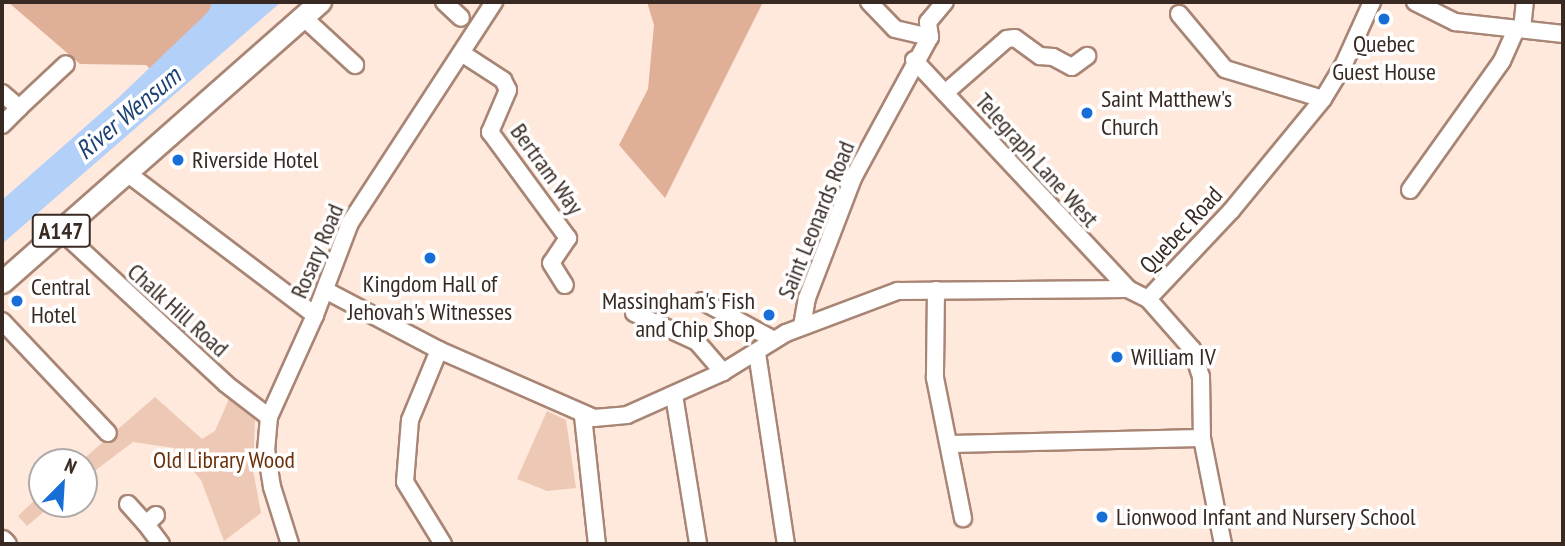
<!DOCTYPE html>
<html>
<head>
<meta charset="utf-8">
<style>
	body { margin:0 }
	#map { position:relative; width:1565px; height:546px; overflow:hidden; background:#ffe8dc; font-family:"PT Sans Narrow",sans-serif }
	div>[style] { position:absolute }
	.green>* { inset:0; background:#edc8b4 }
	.forest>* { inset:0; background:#dfaf97 }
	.water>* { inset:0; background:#b3d0f8 }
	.roads { filter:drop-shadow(2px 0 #a88574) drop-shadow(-2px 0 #a88574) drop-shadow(0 2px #a88574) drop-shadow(0 -2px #a88574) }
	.minor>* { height:16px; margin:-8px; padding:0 8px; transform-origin:8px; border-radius:8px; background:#fff }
	.major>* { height:21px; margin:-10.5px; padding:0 10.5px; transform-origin:10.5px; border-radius:10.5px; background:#fff }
	.dots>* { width:19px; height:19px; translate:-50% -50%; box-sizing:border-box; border:4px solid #fff; border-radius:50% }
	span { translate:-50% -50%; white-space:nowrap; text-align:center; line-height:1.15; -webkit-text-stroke:7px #fff; paint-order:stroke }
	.shield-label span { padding:2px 5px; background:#fff; border:2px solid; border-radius:5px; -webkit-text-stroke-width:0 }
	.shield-label { font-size:23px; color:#382a23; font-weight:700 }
	.poi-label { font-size:24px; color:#382a23 }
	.left { translate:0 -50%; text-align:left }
	.right { translate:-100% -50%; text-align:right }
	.street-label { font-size:24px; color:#382a23 }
	.park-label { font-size:24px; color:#6b310b }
	.water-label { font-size:26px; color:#1c4172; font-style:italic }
	.frame { position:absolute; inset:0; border:4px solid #382a23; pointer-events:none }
	.north { position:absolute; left:28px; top:448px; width:70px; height:70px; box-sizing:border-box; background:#fff; border:2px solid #afaaa7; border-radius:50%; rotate:24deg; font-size:19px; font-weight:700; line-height:28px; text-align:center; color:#382a23 }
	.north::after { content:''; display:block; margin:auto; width:24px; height:32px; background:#176ed7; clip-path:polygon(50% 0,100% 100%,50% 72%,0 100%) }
</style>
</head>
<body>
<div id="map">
	<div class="green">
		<div style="clip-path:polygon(155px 397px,202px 439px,215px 431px,229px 399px,255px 420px,253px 470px,261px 513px,224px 541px,201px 480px,174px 448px,133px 442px,84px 479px,84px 462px,80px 462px)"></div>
		<div style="clip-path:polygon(547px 411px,566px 420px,576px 488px,547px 491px,517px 479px)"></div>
		<div style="clip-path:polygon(42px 493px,42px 504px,53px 504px,27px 526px,18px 516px)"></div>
	</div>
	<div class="forest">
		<div style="clip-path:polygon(8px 2px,216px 2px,159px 77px,146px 65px,80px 64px)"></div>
		<div style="clip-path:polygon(647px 2px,763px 2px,665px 198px,619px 145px,648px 89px,654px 25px)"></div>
	</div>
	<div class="water">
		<div style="clip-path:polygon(213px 2px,281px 2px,2px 244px,2px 200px,118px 98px,208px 12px)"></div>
	</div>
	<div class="roads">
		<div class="minor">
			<div style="left:444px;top:2px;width:23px;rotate:43deg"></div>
			<div style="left:869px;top:2px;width:37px;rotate:46deg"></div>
			<div style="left:895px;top:29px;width:36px;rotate:13deg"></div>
			<div style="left:1415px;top:2px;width:45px;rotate:26.6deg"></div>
			<div style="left:1455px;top:22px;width:109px;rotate:6.3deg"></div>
			<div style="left:1179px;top:14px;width:72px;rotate:50.1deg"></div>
			<div style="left:1225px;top:69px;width:102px;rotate:17deg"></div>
			<div style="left:303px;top:17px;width:71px;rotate:42.7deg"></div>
			<div style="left:1522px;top:29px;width:27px;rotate:-84deg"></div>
			<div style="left:463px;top:54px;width:48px;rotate:33deg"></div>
			<div style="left:503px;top:80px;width:11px;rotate:63deg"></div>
			<div style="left:508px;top:90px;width:46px;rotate:113.2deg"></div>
			<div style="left:490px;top:132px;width:132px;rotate:53.7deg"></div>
			<div style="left:568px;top:238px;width:30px;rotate:124deg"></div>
			<div style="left:551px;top:263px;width:26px;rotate:58deg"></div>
			<div style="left:914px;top:60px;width:313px;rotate:46.9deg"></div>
			<div style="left:2px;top:93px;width:23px;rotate:41deg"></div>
			<div style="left:19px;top:108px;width:64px;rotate:-43.1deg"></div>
			<div style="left:945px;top:93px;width:82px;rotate:-41.1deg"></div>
			<div style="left:1007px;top:39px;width:8px;rotate:-7deg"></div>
			<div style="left:1015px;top:38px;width:31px;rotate:36deg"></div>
			<div style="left:1040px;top:56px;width:13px;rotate:4deg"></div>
			<div style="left:1053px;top:57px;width:21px;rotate:28deg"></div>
			<div style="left:1072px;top:67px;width:19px;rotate:-36deg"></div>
			<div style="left:2px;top:125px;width:24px;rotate:-45deg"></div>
			<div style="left:127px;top:173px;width:236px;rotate:37.1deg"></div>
			<div style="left:1410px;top:190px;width:158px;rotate:-54.5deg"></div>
			<div style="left:1502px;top:61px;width:35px;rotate:-66deg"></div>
			<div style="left:61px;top:231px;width:225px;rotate:42.8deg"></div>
			<div style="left:226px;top:384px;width:54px;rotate:37.5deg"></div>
			<div style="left:325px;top:290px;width:129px;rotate:27.8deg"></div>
			<div style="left:439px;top:350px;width:169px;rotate:23.7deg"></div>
			<div style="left:594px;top:418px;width:33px;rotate:-5deg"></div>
			<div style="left:627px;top:415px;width:105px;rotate:-24.1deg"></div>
			<div style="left:723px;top:372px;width:74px;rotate:-31.8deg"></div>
			<div style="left:786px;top:333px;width:120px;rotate:-20.6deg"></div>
			<div style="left:898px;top:291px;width:230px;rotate:-0.5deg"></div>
			<div style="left:1128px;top:289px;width:22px;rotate:27deg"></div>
			<div style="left:1148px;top:299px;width:67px;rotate:48.7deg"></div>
			<div style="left:1192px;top:349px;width:29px;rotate:72deg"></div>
			<div style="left:1201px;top:377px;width:61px;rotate:89.1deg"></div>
			<div style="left:1202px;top:438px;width:108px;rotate:78.8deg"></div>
			<div style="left:936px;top:290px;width:88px;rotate:90.7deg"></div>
			<div style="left:935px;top:378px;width:143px;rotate:78.7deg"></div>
			<div style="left:1148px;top:299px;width:121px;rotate:-46.7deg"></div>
			<div style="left:1231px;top:211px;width:145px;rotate:-50.6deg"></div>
			<div style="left:1323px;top:99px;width:39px;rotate:-59deg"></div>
			<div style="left:1343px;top:66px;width:70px;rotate:-65.6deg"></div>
			<div style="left:702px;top:301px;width:82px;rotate:28.4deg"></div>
			<div style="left:634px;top:313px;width:69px;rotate:24.7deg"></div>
			<div style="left:697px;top:342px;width:40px;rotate:49deg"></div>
			<div style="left:2px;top:321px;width:154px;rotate:46.6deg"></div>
			<div style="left:802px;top:326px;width:28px;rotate:-80deg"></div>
			<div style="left:807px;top:298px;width:129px;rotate:-69deg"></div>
			<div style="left:853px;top:178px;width:161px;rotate:-61.4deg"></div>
			<div style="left:930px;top:37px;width:15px;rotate:-98deg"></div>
			<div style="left:928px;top:22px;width:26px;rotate:-50deg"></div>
			<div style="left:439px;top:350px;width:76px;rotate:112.5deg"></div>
			<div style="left:410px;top:420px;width:62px;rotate:94.6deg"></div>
			<div style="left:405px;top:482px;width:73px;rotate:58.5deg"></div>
			<div style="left:757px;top:353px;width:193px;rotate:81.4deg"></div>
			<div style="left:674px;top:395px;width:151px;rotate:80.8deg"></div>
			<div style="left:583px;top:416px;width:129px;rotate:83.8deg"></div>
			<div style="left:950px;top:444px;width:252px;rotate:-1.4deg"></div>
			<div style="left:128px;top:504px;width:27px;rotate:48deg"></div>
			<div style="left:156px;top:515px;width:13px;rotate:138deg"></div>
			<div style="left:146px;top:524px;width:25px;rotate:53deg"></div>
			<div style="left:290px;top:544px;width:60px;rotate:-107.5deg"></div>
			<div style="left:272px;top:487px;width:36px;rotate:-99deg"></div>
			<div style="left:266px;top:451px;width:34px;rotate:-85deg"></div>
			<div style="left:269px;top:417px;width:112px;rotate:-65.7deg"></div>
			<div style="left:315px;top:315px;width:98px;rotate:-69.2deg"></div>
			<div style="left:350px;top:223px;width:264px;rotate:-56.9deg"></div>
		</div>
		<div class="major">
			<div style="left:2px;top:282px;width:424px;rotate:-41.4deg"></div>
			<div style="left:2px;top:541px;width:4px;rotate:45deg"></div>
		</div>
	</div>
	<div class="dots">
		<div style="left:1384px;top:19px;background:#176ed7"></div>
		<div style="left:1087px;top:113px;background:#176ed7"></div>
		<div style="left:178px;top:160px;background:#176ed7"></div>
		<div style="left:430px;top:258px;background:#176ed7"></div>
		<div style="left:17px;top:301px;background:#176ed7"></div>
		<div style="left:769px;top:315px;background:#176ed7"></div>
		<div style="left:1117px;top:357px;background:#176ed7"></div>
		<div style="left:1102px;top:517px;background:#176ed7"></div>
	</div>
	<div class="shield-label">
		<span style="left:61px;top:231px">A147</span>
	</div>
	<div class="poi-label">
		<span style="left:1384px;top:58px">Quebec<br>Guest House</span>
		<span class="left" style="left:1101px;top:113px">Saint Matthew's<br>Church</span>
		<span class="left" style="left:192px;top:160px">Riverside Hotel</span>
		<span style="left:430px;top:298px">Kingdom Hall of<br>Jehovah's Witnesses</span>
		<span class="left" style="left:31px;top:301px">Central<br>Hotel</span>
		<span class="right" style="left:755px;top:315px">Massingham's Fish<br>and Chip Shop</span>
		<span class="left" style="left:1131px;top:357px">William IV</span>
		<span class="left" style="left:1116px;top:517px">Lionwood Infant and Nursery School</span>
	</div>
	<div class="street-label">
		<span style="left:1037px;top:160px;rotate:48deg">Telegraph Lane West</span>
		<span style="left:547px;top:169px;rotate:54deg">Bertram Way</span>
		<span style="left:816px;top:220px;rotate:-68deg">Saint Leonards Road</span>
		<span style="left:1181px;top:230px;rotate:-47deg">Quebec Road</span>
		<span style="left:317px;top:251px;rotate:-67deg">Rosary Road</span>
		<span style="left:178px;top:310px;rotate:42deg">Chalk Hill Road</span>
	</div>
	<div class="park-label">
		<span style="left:224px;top:460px">Old Library Wood</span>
	</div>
	<div class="water-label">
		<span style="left:128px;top:113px;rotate:-40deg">River Wensum</span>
	</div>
	<div class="frame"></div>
	<div class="north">N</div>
</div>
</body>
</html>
